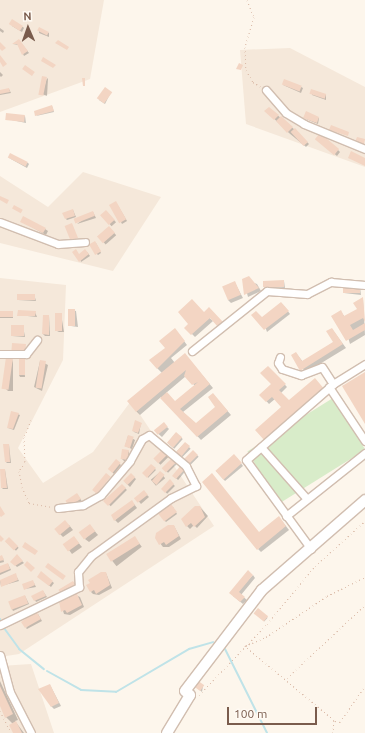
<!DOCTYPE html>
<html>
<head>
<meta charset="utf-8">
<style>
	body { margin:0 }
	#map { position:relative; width:365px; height:733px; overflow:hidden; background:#fdf6ec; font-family:Ubuntu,sans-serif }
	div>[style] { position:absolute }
	.residential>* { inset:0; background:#f5e8da }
	.green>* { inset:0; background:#d8ecc9; transform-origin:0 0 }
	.shadow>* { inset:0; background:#0003; transform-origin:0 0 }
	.stream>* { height:2px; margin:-1px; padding:0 1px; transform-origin:1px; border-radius:1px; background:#bfe3e8 }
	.building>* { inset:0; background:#f3d5c3; transform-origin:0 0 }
	.path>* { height:1px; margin-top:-0.5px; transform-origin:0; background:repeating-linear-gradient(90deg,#d9b8a5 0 1px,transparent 0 4px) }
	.roads { filter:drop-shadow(1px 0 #d1beb0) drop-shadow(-1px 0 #d1beb0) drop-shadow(0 1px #d1beb0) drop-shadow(0 -1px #d1beb0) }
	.street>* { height:7px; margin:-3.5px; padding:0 3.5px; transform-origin:3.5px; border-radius:3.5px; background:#fff }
	.secondary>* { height:10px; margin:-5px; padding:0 5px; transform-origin:5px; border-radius:5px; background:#fff }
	span { translate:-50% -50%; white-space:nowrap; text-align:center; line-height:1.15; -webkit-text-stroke:3px #fffaf3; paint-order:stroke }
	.north { position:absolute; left:8px; top:8px; width:40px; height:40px; -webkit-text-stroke:3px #fffaf3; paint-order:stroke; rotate:358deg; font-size:11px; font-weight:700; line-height:16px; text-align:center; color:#7a5c4d }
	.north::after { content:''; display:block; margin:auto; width:14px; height:18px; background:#7a5c4d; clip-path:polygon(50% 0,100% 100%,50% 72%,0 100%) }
	.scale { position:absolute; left:227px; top:707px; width:90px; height:18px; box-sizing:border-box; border:2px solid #7a5c4d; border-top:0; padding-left:5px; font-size:12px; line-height:14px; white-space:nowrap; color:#7a5c4d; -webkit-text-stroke:3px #fffaf3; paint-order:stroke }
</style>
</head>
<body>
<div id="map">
	<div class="residential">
		<div style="clip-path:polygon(0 0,104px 0,90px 79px,0 112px)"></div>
		<div style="clip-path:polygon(290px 48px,365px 87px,365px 167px,246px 124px,240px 50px)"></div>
		<div style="clip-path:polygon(83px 172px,161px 197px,113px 271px,0 243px,0 176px,48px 207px)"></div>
		<div style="clip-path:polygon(0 278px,66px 285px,63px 360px,18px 448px,43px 483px,93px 452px,131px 401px,214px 526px,19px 654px,0 657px)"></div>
		<div style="clip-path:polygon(31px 664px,54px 733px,0 733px,0 666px)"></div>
	</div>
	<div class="green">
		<div style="left:333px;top:398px;width:61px;height:101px;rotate:58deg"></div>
	</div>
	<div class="shadow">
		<div style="clip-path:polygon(12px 26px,23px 27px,24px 28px,22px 32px)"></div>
		<div style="clip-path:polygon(0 28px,4px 31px,3px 33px,0 31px)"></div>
		<div style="clip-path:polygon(39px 28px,49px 33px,49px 37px,39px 33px)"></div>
		<div style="clip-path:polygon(19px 40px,29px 53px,24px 56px,19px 45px,13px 44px)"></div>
		<div style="clip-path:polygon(0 72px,3px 75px,1px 77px,0 76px)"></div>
		<div style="clip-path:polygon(47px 78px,48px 79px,47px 96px,42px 94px)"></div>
		<div style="clip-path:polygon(283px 85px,301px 87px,303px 88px,301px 93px)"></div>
		<div style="clip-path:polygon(9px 89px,11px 93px,0 95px,0 91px)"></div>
		<div style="clip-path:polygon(312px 90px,326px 95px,326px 100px,312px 95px)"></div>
		<div style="clip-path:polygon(111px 92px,105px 104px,99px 100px)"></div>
		<div style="clip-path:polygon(52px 106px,54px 112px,36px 116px)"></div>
		<div style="clip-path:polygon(269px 108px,295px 130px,309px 144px,306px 147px,289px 133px,266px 111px)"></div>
		<div style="clip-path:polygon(25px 116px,26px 123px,7px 119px)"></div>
		<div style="clip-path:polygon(319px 118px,318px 124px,306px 119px)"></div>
		<div style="clip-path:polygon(319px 141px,338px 150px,340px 152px,337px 156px)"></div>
		<div style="clip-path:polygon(9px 158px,28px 163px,29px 164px,27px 168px)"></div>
		<div style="clip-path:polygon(117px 204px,127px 221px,122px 224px,121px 222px)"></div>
		<div style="clip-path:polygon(73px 210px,76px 217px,67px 220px,66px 219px)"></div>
		<div style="left:106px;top:211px;width:15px;height:6px;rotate:48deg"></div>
		<div style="clip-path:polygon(93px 212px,96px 218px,77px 224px)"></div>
		<div style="clip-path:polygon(21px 221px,45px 229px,48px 231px,46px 235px)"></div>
		<div style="left:109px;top:227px;width:11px;height:14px;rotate:49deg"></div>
		<div style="clip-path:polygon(96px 243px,101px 253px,98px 255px,96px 253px)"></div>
		<div style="clip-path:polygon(87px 252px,90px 256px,81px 262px,79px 255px)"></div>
		<div style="clip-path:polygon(243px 279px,257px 284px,261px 291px,248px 297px)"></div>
		<div style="clip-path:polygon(284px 281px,285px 288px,264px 287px)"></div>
		<div style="clip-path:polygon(235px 283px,243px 298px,231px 303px,228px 300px)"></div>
		<div style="clip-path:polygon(360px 287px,361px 295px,344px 293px)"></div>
		<div style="clip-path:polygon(34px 294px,36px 301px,18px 300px)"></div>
		<div style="clip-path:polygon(363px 299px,365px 335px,350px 344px,340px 311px,345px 317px,358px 310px)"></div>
		<div style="clip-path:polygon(284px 306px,290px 314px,267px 332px,262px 318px)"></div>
		<div style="clip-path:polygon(70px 310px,76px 311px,78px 327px,71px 326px)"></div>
		<div style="left:0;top:312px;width:13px;height:6px"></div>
		<div style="clip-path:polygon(35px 312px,37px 317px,18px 315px)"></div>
		<div style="clip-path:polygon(204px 313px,213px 321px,195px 337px,186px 328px)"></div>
		<div style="clip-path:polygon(61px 314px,64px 332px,59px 332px,57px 331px)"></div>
		<div style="clip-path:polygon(49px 316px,50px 336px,45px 336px,43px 334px)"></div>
		<div style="clip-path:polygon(23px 326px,25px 337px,12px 336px)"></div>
		<div style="clip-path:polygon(332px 329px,346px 348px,305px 373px,296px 353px,303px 362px,334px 342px)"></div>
		<div style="clip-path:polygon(evenodd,178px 333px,187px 345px,171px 358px,175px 363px,188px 358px,213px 388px,183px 412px,196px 424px,217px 407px,213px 394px,231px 415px,201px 440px,161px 397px,140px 415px,136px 411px,162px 373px,157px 368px,166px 348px,178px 333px,186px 376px,195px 386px,175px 402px,166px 393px,186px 376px)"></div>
		<div style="clip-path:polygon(13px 359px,13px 391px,8px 391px,5px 388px)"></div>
		<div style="clip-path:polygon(24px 359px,25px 377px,20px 377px,19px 375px)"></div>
		<div style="clip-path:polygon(40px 361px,48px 365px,42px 391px,34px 387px)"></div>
		<div style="clip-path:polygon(268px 367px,287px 387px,281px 393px,289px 402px,318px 383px,328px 394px,269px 444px,282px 407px,275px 399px,269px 404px,261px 395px,272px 384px)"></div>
		<div style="clip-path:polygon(12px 412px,20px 415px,14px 430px,8px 428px)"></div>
		<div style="clip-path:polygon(141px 423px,139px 434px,134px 432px,133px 430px)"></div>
		<div style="clip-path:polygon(164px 424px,169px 429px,162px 437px,156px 432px)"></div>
		<div style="left:176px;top:433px;width:9px;height:13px;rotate:41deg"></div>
		<div style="clip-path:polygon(128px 436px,135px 440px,132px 449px,125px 446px)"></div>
		<div style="left:185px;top:443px;width:8px;height:12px;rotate:45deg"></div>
		<div style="clip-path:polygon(9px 445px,11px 463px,7px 463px,6px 462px)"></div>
		<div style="left:164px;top:450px;width:8px;height:13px;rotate:45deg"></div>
		<div style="clip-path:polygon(129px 451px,129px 461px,124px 461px,122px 459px)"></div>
		<div style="left:193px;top:451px;width:8px;height:11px;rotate:45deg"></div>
		<div style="left:173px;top:458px;width:7px;height:14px;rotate:45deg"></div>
		<div style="clip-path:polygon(237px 458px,243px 466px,225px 481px,216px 471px)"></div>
		<div style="clip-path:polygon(116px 461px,121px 465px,114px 474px,109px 469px)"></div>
		<div style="left:151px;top:465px;width:7px;height:11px;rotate:45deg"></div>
		<div style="left:181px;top:467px;width:6px;height:12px;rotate:39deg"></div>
		<div style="clip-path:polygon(5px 470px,8px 489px,3px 489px,2px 488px)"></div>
		<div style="left:160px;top:472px;width:8px;height:12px;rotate:50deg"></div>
		<div style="clip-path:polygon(131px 475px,136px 479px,130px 487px,125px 482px)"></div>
		<div style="left:170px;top:481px;width:7px;height:11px;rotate:45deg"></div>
		<div style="left:122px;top:485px;width:7px;height:23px;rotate:45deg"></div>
		<div style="clip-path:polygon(144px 492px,149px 497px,141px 504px,136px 498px)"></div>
		<div style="clip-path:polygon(77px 494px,83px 503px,73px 509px)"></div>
		<div style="clip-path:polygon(134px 504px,137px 508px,118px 523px,115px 520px)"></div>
		<div style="clip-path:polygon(173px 507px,177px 514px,166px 522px,164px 520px)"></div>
		<div style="clip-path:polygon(200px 507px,208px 516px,197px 528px,194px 525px,190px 529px,187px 526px)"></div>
		<div style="clip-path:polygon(282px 521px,289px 530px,261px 552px,258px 549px)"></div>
		<div style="clip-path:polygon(69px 525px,73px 530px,63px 537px,60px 534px)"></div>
		<div style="clip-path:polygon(174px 526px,181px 539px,169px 547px,163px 547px,156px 538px)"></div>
		<div style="clip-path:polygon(93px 529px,98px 535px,89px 542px,85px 539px)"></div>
		<div style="left:135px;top:538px;width:11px;height:32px;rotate:52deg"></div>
		<div style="left:9px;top:539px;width:13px;height:4px;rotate:42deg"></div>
		<div style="clip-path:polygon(77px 541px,82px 547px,72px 554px,69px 550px)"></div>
		<div style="clip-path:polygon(17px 556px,24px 563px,17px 567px,12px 562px)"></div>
		<div style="clip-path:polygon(0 557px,3px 558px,4px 562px,0 563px)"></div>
		<div style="clip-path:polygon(8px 564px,11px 570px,0 575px,0 567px)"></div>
		<div style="clip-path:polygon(41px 573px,54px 583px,51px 587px,40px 578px)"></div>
		<div style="clip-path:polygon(106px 573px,112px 588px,99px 595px,93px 594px,91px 592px)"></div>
		<div style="clip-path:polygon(15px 574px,19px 581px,1px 586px,0 581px)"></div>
		<div style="clip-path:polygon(253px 575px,255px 578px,241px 595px,247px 600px,243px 604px,233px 596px)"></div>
		<div style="clip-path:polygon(73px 582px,77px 586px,71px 593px,80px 597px,84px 607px,70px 615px,64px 614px,60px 601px,67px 597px)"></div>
		<div style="clip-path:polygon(34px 583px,36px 587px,25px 589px)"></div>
		<div style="clip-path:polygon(43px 591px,47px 597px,36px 602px,35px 600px)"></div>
		<div style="clip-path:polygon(25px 596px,29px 604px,13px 611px,12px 609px)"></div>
		<div style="left:258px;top:609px;width:13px;height:5px;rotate:42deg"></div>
		<div style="clip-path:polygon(38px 614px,42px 621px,27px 629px,26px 628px)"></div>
		<div style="clip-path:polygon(0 681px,18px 720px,15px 721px,24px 733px,14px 733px,13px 724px,6px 717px,0 704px)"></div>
		<div style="clip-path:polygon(50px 685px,61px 706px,54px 709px,51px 706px)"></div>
		<div style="clip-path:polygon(203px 686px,202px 692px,196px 687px)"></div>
	</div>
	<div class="stream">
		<div style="left:0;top:619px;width:1px;rotate:90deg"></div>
		<div style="left:4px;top:628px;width:26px;rotate:54deg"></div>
		<div style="left:19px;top:649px;width:32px;rotate:39deg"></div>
		<div style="left:225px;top:649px;width:94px;rotate:63.4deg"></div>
		<div style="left:47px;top:671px;width:39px;rotate:29deg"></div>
		<div style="left:81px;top:690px;width:35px;rotate:3deg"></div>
		<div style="left:116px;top:692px;width:85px;rotate:-30.5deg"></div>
		<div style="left:189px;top:649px;width:25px;rotate:-16deg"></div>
	</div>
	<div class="building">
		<div style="left:12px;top:19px;width:13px;height:6px;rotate:32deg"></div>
		<div style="left:39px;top:27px;width:11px;height:4px;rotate:27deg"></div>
		<div style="clip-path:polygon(19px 39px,28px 51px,22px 55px,17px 44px,12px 44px)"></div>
		<div style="clip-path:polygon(58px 40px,69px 47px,67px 50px,55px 43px)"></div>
		<div style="clip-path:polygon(0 42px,6px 48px,2px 51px,0 49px)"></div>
		<div style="clip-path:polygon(0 55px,7px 64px,3px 67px,0 62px)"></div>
		<div style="clip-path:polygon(43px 57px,56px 65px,53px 68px,41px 61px)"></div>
		<div style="clip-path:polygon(239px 63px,243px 65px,241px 70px,236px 69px)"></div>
		<div style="left:25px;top:65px;width:12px;height:5px;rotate:35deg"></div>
		<div style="left:42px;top:76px;width:5px;height:19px;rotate:11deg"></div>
		<div style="clip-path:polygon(82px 78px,85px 78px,85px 86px,83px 86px)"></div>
		<div style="left:284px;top:79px;width:19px;height:6px;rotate:21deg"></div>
		<div style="left:105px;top:87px;width:9px;height:14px;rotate:36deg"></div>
		<div style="clip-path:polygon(9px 88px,10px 92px,0 94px,0 90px)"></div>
		<div style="left:311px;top:89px;width:16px;height:5px;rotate:18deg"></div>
		<div style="clip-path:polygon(52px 105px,54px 111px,35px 116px,34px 111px)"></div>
		<div style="clip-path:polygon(269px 107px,279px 115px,274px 120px,264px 111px)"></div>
		<div style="clip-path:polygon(306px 111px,319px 117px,317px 123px,303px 118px)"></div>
		<div style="left:6px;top:113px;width:19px;height:7px;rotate:6deg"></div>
		<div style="clip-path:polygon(281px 116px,293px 127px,287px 133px,276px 121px)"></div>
		<div style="clip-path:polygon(331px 125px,349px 132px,348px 136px,329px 130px)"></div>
		<div style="left:295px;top:128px;width:19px;height:6px;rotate:47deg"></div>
		<div style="left:320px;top:133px;width:25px;height:8px;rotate:40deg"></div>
		<div style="clip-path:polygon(357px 137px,365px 139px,364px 144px,355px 142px)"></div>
		<div style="clip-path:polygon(351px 151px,365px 158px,365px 166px,348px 158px)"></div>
		<div style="left:10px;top:153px;width:20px;height:5px;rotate:27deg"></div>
		<div style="clip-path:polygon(0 196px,9px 200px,7px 204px,0 200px)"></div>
		<div style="left:116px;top:201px;width:21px;height:8px;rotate:61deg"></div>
		<div style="left:14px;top:205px;width:10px;height:4px;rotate:29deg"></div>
		<div style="clip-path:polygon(73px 209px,75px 216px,65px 219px,62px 213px)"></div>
		<div style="left:106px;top:210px;width:13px;height:8px;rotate:48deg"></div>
		<div style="left:93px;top:211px;width:5px;height:21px;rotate:68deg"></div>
		<div style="clip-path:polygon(23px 216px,46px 228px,43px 233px,20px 222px)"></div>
		<div style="left:72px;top:223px;width:16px;height:8px;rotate:68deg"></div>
		<div style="left:109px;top:226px;width:9px;height:16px;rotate:49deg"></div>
		<div style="left:95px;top:241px;width:12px;height:7px;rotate:59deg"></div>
		<div style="clip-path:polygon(76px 249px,79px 254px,85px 249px,89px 254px,79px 262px,72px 252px)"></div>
		<div style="clip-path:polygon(249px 276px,259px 288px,244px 295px,242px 279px)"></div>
		<div style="clip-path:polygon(284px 280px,284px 287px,263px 287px,263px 281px)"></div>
		<div style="left:235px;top:281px;width:15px;height:14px;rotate:67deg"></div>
		<div style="left:343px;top:286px;width:17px;height:7px"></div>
		<div style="left:17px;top:294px;width:18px;height:6px"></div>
		<div style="clip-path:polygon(363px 297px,365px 322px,363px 318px,350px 325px,353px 330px,365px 323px,365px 330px,346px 341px,331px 316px,341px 310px,344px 316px,357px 309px,353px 303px)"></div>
		<div style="clip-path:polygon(192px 299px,204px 312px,209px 307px,223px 322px,218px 327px,210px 318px,191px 335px,184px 328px,188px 324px,178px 312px)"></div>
		<div style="clip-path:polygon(281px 302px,289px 311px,264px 330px,251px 315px,256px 311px,262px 317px)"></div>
		<div style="left:68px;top:309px;width:7px;height:17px"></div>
		<div style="clip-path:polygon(18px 310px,36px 311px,35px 316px,17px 316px)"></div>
		<div style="left:0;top:311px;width:13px;height:6px"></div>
		<div style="left:55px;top:313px;width:7px;height:18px"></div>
		<div style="clip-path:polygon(43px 315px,49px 315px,49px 335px,42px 334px)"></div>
		<div style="left:11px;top:325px;width:13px;height:11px"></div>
		<div style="clip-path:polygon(175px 328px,185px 341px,157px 369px,149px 360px,165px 348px,159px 341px)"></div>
		<div style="clip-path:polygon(332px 328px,343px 344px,300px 371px,291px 355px,296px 352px,302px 361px,333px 342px,326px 331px)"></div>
		<div style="left:12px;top:343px;width:14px;height:7px;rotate:4deg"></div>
		<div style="clip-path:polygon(185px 353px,210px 384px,180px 409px,196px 423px,215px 407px,208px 397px,213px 393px,228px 411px,197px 437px,160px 398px,167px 392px,175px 401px,198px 382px,192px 385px,184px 376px,186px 370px,136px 412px,127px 401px)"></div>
		<div style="left:6px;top:357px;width:7px;height:32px;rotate:8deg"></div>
		<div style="left:19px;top:358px;width:6px;height:17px"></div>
		<div style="left:40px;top:360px;width:6px;height:28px;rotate:9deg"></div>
		<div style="clip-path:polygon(268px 366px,286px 384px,279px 390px,289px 400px,315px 378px,325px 390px,265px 441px,255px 430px,281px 407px,272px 397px,266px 402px,259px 395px,271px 384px,260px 373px)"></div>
		<div style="clip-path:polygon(365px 372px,365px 424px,342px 386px)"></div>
		<div style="clip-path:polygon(11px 411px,19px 413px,13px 429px,7px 428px)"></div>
		<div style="clip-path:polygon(135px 420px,142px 423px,138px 433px,132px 431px)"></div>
		<div style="left:164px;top:422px;width:6px;height:13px;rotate:51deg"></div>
		<div style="left:176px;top:432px;width:8px;height:14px;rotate:40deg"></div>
		<div style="left:128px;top:435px;width:6px;height:12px;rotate:18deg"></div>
		<div style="clip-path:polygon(185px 442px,190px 446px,181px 457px,176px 452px)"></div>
		<div style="clip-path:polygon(3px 444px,9px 444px,10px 462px,5px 462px)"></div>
		<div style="left:164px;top:448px;width:7px;height:15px;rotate:45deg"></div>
		<div style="left:122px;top:449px;width:7px;height:10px;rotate:8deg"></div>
		<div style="left:193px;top:450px;width:7px;height:12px;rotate:45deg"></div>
		<div style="left:234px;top:454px;width:12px;height:25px;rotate:48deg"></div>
		<div style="left:173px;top:457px;width:6px;height:16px;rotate:45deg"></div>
		<div style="left:116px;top:459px;width:6px;height:13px;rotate:39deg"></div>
		<div style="clip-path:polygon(151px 464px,156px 468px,147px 478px,142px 473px)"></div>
		<div style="clip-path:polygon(181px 465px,185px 469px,176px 479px,172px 476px)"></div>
		<div style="clip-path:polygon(0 469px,5px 469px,7px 488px,1px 488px)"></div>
		<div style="left:160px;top:471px;width:6px;height:13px;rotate:39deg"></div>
		<div style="left:106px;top:473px;width:6px;height:22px;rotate:39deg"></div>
		<div style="left:131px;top:473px;width:6px;height:11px;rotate:45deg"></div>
		<div style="clip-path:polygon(212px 473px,259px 532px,279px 516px,286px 526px,257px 550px,202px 482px)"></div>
		<div style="clip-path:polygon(170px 479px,174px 484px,165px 493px,161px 489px)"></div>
		<div style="clip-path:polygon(122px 484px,126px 488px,108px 506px,103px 501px)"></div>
		<div style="left:144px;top:490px;width:6px;height:13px;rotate:51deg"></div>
		<div style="left:77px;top:493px;width:7px;height:14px;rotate:56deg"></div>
		<div style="clip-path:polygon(132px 500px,135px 505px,114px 521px,111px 515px)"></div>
		<div style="left:171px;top:504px;width:10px;height:16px;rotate:53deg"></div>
		<div style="clip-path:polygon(0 506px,5px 514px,1px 517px,0 516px)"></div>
		<div style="clip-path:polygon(195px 506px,200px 506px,205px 517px,194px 527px,191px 523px,186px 527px,181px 519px)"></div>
		<div style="left:65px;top:520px;width:8px;height:14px;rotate:50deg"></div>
		<div style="left:90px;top:524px;width:9px;height:14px;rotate:54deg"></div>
		<div style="clip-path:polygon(168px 525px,174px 525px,179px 536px,166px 545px,164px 542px,159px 545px,155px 538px,156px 533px)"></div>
		<div style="clip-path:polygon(0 535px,4px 539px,1px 542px,0 541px)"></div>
		<div style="left:74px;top:536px;width:9px;height:14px;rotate:54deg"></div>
		<div style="left:135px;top:536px;width:9px;height:34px;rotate:58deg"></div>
		<div style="left:9px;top:537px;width:13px;height:6px;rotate:45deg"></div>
		<div style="clip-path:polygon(25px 542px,38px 551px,35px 555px,22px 547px)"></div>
		<div style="clip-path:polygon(17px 554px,23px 561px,15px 566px,10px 562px)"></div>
		<div style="clip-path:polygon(2px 555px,4px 560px,0 561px,0 556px)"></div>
		<div style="clip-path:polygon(27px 561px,35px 568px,31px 572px,24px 565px)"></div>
		<div style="clip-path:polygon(8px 563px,10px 569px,0 573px,0 566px)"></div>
		<div style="left:48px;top:563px;width:22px;height:5px;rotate:36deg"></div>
		<div style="clip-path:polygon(248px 570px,253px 575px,239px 592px,245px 597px,240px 602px,229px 593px)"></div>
		<div style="clip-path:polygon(41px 571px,53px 581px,49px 586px,37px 577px)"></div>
		<div style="clip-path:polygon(101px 572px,106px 572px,110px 585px,96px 594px,94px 590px,90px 592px,86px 585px,90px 583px,88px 580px)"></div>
		<div style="clip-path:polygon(16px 573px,18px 580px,1px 587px,0 580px)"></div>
		<div style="clip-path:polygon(33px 580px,35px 585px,24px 590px,22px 584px)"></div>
		<div style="left:73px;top:581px;width:6px;height:17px;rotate:59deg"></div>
		<div style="clip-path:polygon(43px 590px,46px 596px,34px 601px,31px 596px)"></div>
		<div style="clip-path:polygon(73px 593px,77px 594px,82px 605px,67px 613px,65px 610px,61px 612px,59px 601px)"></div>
		<div style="left:25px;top:595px;width:9px;height:18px;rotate:69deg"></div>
		<div style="left:258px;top:608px;width:13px;height:7px;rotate:39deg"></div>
		<div style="clip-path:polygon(36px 611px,41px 619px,25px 628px,21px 622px)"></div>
		<div style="left:197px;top:680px;width:9px;height:7px;rotate:36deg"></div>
		<div style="clip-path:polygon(50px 684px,59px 703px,51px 707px,38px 689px)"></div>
		<div style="clip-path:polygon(0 686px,13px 714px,5px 718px,0 706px)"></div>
		<div style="clip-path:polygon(16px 721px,22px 733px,13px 733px,9px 725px)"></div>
	</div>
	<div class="path">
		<div style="left:247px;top:0;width:18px;rotate:68deg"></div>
		<div style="left:254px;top:17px;width:31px;rotate:107deg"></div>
		<div style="left:245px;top:47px;width:23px;rotate:88deg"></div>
		<div style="left:246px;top:70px;width:14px;rotate:60deg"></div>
		<div style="left:253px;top:82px;width:9px;rotate:32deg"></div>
		<div style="left:31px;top:420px;width:18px;rotate:112deg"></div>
		<div style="left:24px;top:437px;width:25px;rotate:88deg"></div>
		<div style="left:25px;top:462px;width:11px;rotate:124deg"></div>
		<div style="left:19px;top:471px;width:16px;rotate:79deg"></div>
		<div style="left:22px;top:487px;width:17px;rotate:66deg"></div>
		<div style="left:29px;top:503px;width:22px;rotate:10deg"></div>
		<div style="left:287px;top:678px;width:107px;rotate:-43.1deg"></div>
		<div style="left:199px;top:695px;width:98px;rotate:-46.2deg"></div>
		<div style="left:267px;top:624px;width:75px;rotate:-50.4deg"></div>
		<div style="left:315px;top:566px;width:67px;rotate:-42deg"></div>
		<div style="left:0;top:711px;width:25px;rotate:63deg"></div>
		<div style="left:335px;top:721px;width:5px;rotate:11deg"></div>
		<div style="left:340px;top:722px;width:44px;rotate:-55.2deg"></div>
		<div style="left:333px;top:733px;width:13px;rotate:-86deg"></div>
		<div style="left:334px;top:720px;width:116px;rotate:-140.3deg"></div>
		<div style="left:245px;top:646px;width:23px;rotate:-23deg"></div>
		<div style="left:266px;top:637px;width:73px;rotate:-33.9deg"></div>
		<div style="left:327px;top:596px;width:42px;rotate:-26.6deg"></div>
	</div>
	<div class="roads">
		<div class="street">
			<div style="left:266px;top:90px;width:30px;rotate:49deg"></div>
			<div style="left:286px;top:113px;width:21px;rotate:31deg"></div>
			<div style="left:304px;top:124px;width:66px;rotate:22.3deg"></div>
			<div style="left:0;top:222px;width:62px;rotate:20.8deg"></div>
			<div style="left:58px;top:244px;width:27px;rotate:-4deg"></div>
			<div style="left:192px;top:351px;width:96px;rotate:-38.7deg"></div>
			<div style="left:267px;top:291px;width:40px;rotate:4.3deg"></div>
			<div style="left:307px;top:294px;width:27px;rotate:-27deg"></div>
			<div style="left:331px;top:282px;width:34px;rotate:5deg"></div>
			<div style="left:0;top:354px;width:26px"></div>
			<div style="left:26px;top:354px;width:18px;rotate:-52deg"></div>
			<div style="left:280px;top:357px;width:6px;rotate:108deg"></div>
			<div style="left:278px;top:363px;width:7px;rotate:56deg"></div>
			<div style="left:282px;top:369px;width:20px;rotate:18deg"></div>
			<div style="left:301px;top:375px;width:22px;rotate:-21deg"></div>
			<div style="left:322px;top:367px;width:20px;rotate:57deg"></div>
			<div style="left:329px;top:387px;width:65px;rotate:56.3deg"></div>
			<div style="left:261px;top:447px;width:69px;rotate:48.5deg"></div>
			<div style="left:286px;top:516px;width:101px;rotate:-38.6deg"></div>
			<div style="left:311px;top:549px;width:110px;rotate:-126.1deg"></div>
			<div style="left:246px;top:460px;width:116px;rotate:-41.1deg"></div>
			<div style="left:333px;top:384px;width:38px;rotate:-32deg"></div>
			<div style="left:0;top:625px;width:88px;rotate:-25.7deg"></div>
			<div style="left:79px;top:587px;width:15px;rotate:-94deg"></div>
			<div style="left:78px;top:572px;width:21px;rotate:-51deg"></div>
			<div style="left:91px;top:556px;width:99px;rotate:-35.9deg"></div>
			<div style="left:171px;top:498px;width:28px;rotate:-26deg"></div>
			<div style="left:196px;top:486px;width:22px;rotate:-117deg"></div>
			<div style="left:186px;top:466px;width:48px;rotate:-140deg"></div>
			<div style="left:149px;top:435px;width:8px;rotate:150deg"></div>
			<div style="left:142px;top:439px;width:25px;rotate:119deg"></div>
			<div style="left:130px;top:461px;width:45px;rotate:130.5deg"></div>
			<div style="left:101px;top:495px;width:21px;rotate:151deg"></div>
			<div style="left:83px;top:505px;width:25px;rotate:173deg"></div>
			<div style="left:0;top:655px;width:38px;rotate:75deg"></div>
			<div style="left:10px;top:692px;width:46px;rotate:62.9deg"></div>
		</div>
		<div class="secondary">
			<div style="left:167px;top:733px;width:44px;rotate:-58.8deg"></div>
			<div style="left:190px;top:695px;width:6px;rotate:-141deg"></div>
			<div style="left:185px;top:691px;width:127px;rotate:-52.7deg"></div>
			<div style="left:262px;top:590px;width:137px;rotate:-41.1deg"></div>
		</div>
	</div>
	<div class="north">N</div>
	<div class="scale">100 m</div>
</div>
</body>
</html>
